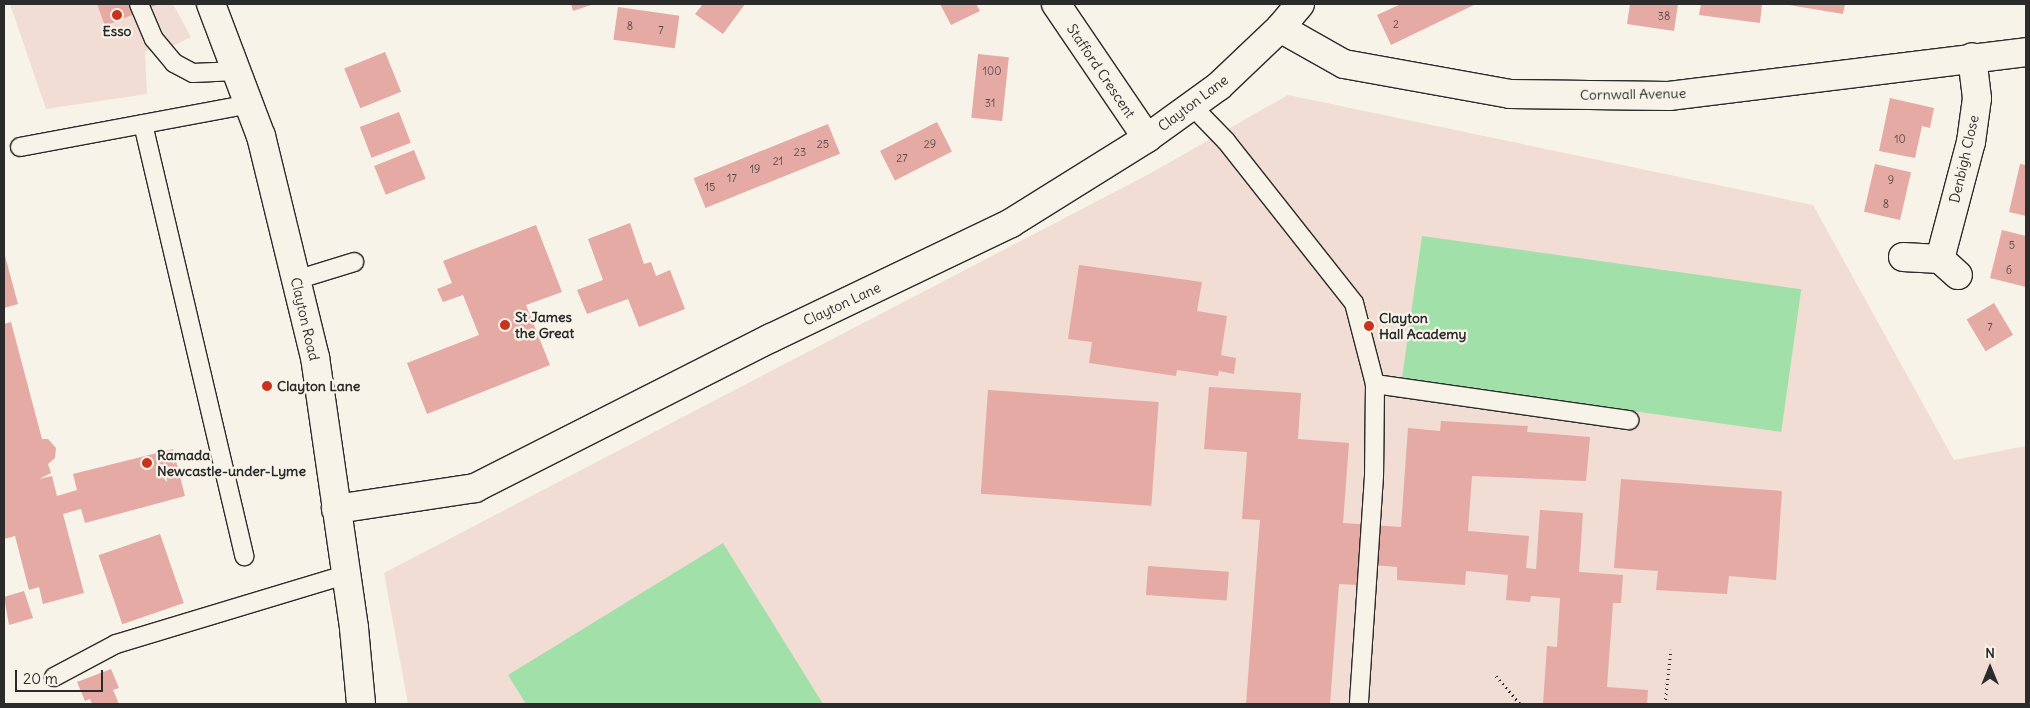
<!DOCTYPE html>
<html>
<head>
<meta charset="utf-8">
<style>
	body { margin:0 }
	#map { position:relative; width:2030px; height:708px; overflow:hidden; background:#f7f3e8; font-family:Delius,sans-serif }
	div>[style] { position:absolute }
	.built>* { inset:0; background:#f1ddd3 }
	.green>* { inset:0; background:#a1e1a9; transform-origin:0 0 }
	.building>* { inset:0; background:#e4aaa3; transform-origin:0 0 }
	.path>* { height:3px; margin-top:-1.5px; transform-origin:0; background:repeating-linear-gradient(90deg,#2b2b2b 0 1px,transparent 0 5px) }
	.roads { filter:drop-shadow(1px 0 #2b2b2b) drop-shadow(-1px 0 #2b2b2b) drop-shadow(0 1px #2b2b2b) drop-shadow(0 -1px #2b2b2b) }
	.lane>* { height:18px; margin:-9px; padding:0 9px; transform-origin:9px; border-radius:9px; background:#f7f3e8 }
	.street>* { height:28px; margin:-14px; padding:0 14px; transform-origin:14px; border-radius:14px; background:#f7f3e8 }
	.primary>* { height:28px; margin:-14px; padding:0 14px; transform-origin:14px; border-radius:14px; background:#f7f3e8 }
	.dots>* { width:14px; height:14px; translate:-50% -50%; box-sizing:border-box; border:2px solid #f7f3e8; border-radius:50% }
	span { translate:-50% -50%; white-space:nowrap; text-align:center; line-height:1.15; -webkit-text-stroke:4.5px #f7f3e8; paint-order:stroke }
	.number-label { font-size:11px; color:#594b49 }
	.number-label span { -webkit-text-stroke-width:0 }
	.poi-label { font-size:14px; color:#2b2b2b; font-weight:700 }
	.left { translate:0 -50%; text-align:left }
	.street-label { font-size:14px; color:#2b2b2b }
	.frame { position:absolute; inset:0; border:5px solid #2b2b2b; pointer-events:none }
	.north { position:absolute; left:1965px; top:643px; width:50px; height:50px; -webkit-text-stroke:4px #f7f3e8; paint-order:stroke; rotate:0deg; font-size:14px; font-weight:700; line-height:20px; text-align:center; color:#2b2b2b }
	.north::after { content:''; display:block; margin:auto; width:18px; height:22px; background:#2b2b2b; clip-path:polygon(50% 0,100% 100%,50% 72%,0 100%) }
	.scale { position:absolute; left:15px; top:670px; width:88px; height:22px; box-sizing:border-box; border:2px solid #2b2b2b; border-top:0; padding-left:6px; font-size:15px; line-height:18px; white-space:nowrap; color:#2b2b2b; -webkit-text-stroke:4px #f7f3e8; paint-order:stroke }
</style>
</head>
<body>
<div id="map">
	<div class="built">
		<div style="clip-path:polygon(10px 4px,173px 4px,191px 37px,167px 49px,145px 51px,147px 94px,46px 109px)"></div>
		<div style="clip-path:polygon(1288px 95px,1813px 205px,1954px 460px,2026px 446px,2026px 704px,408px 704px,384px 573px,1151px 173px)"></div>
	</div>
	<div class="green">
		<div style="left:1422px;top:236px;width:383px;height:144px;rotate:8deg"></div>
		<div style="clip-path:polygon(723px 543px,823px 704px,526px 704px,508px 675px)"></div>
	</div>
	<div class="building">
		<div style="clip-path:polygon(97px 4px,159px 4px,105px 26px)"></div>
		<div style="clip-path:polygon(571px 4px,594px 4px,573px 11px)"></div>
		<div style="clip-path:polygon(703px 4px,745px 4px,723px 34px,695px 14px)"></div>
		<div style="clip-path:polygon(940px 4px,976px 4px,980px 11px,951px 25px)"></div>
		<div style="clip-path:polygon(1401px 4px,1476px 4px,1391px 45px,1377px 15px)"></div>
		<div style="clip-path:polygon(1630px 4px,1678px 4px,1674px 31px,1627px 24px)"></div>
		<div style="clip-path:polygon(1701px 4px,1762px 4px,1760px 23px,1699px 15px)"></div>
		<div style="clip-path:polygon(1783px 4px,1845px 4px,1843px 14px)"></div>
		<div style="left:618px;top:7px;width:62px;height:33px;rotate:8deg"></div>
		<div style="left:385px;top:52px;width:43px;height:44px;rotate:68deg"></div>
		<div style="left:978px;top:54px;width:31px;height:64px;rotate:6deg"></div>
		<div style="clip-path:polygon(1890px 98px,1934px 108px,1930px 128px,1922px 126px,1915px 158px,1879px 151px)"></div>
		<div style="left:399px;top:112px;width:33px;height:42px;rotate:69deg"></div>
		<div style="left:937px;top:122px;width:33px;height:64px;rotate:63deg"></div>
		<div style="left:828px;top:124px;width:32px;height:145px;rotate:68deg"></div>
		<div style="left:414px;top:150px;width:31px;height:43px;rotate:68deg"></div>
		<div style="left:1875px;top:164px;width:37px;height:49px;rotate:13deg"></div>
		<div style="clip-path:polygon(2020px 164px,2026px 165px,2026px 216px,2009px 212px)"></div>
		<div style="clip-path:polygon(630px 223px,644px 264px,651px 262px,656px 276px,670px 270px,685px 309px,639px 327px,628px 299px,587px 314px,577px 290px,603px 280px,588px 239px)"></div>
		<div style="clip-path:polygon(536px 225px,562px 292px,526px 305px,550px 365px,427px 414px,407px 363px,479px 335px,463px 295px,443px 302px,437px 289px,452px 283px,443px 261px)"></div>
		<div style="clip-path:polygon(2002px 230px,2026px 236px,2026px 287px,1990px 278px)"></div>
		<div style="clip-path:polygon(4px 252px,18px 304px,4px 308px)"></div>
		<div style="clip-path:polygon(1079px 265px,1202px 282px,1197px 311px,1227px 316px,1221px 355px,1236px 358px,1234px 374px,1219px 371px,1218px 376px,1177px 370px,1176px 376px,1089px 363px,1092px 342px,1068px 339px)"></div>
		<div style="left:1994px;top:303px;width:37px;height:32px;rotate:59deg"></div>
		<div style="clip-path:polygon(11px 322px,42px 439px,48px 439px,56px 448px,55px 458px,48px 464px,51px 473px,39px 479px,52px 476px,57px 496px,77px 490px,73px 474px,173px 449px,185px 496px,85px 523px,81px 509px,63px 514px,84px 593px,43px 604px,39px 587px,29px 590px,15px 536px,4px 539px,4px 324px)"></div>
		<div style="clip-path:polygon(1209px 387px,1301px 393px,1298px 439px,1349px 443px,1343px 523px,1401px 527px,1408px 428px,1440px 431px,1441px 421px,1528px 426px,1527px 432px,1590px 437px,1586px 481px,1472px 476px,1468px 531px,1529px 536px,1526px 568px,1536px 569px,1540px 510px,1583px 513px,1579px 572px,1623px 575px,1621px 603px,1613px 603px,1607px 687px,1648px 690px,1647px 704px,1543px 704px,1547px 646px,1557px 647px,1560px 598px,1531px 596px,1530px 602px,1506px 600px,1508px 575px,1466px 571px,1465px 585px,1397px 580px,1397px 567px,1359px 564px,1357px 585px,1339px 584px,1330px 704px,1246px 704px,1260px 520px,1242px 519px,1247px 452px,1204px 449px)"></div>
		<div style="left:988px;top:390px;width:171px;height:104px;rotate:4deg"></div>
		<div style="clip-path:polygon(1621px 479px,1782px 491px,1776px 580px,1729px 576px,1727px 594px,1656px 590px,1658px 571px,1614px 568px)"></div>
		<div style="left:160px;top:534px;width:73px;height:65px;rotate:71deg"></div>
		<div style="left:1148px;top:566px;width:81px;height:29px;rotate:4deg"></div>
		<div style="clip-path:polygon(24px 591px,33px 618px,9px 625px,4px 597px)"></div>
		<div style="clip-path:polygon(111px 669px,119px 688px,113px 690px,119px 704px,92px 704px,90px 699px,85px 701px,77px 682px)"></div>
	</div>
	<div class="path">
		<div style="left:1496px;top:676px;width:37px;rotate:49deg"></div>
		<div style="left:1665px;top:704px;width:55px;rotate:-83.8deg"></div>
	</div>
	<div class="roads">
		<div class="lane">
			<div style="left:139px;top:4px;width:38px;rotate:67deg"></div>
			<div style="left:154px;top:39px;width:31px;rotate:50deg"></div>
			<div style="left:174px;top:63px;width:21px;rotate:28deg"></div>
			<div style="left:193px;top:73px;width:44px;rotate:-2.6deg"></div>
			<div style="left:1192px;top:106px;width:49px;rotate:45.8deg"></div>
			<div style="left:1226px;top:141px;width:206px;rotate:51.7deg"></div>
			<div style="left:1354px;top:303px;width:84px;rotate:75.5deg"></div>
			<div style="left:1375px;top:384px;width:92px;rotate:90.6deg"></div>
			<div style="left:1374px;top:476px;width:228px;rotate:93.8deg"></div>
			<div style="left:143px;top:124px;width:444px;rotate:76.8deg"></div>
			<div style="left:20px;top:147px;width:234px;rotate:-10.6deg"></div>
			<div style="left:296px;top:280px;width:61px;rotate:-17.2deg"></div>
			<div style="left:1375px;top:384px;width:257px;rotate:8.1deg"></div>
			<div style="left:54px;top:677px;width:70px;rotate:-28deg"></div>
			<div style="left:116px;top:644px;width:239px;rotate:-16.8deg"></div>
		</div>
		<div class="street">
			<div style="left:1056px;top:4px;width:162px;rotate:55.8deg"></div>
			<div style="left:1280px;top:28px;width:73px;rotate:29.4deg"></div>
			<div style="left:1344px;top:64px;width:169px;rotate:10.2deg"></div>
			<div style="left:1510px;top:94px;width:159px;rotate:0.7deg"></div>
			<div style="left:1669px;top:96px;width:360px;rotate:-7deg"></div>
			<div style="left:1903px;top:257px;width:37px;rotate:3deg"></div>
			<div style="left:1940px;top:259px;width:24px;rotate:42deg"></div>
			<div style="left:1940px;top:259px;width:121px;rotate:-75.2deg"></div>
			<div style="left:1971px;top:142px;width:44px;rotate:-82.2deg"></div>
			<div style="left:1977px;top:98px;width:41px;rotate:-97deg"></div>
			<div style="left:336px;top:509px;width:141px;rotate:-8.6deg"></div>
			<div style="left:475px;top:488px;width:332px;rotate:-26.9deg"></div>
			<div style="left:771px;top:338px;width:266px;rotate:-25.6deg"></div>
			<div style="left:1011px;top:223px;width:160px;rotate:-32deg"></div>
			<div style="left:1147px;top:138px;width:89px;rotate:-35.8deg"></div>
			<div style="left:1219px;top:86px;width:84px;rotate:-43.6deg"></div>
			<div style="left:1280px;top:28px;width:31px;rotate:-50deg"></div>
		</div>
		<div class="primary">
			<div style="left:211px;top:4px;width:141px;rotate:69.3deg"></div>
			<div style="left:261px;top:136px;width:228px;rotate:76.3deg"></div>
			<div style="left:315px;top:357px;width:274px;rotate:81.8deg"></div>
			<div style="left:354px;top:628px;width:76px;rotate:84.7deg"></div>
		</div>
	</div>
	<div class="dots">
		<div style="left:117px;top:15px;background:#c8321e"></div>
		<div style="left:505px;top:325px;background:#c8321e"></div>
		<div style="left:1369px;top:326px;background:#c8321e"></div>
		<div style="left:267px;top:386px;background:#c8321e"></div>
		<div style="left:147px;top:463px;background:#c8321e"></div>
	</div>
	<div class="number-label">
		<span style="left:1664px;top:16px">38</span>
		<span style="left:1396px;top:24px">2</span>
		<span style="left:630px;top:26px">8</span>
		<span style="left:661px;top:30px">7</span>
		<span style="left:992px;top:71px">100</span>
		<span style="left:990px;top:103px">31</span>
		<span style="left:1900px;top:139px">10</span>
		<span style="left:823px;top:144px">25</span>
		<span style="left:930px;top:144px">29</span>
		<span style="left:800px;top:152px">23</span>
		<span style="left:902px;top:158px">27</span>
		<span style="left:778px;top:161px">21</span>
		<span style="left:755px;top:169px">19</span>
		<span style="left:732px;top:178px">17</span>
		<span style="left:1891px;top:180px">9</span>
		<span style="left:710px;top:187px">15</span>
		<span style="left:1886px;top:204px">8</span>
		<span style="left:2012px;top:245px">5</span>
		<span style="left:2009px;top:270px">6</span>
		<span style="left:1990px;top:327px">7</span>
	</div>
	<div class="poi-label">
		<span style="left:117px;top:31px">Esso</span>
		<span class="left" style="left:515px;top:325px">St James<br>the Great</span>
		<span class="left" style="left:1379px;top:326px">Clayton<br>Hall Academy</span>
		<span class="left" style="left:277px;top:386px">Clayton Lane</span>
		<span class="left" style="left:157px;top:463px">Ramada<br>Newcastle-under-Lyme</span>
	</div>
	<div class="street-label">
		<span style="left:1101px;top:71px;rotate:56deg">Stafford Crescent</span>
		<span style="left:1633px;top:94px;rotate:-1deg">Cornwall Avenue</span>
		<span style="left:1193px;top:103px;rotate:-37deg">Clayton Lane</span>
		<span style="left:1964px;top:159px;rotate:-77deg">Denbigh Close</span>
		<span style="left:842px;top:304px;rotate:-25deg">Clayton Lane</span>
		<span style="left:305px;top:319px;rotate:77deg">Clayton Road</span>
	</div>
	<div class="frame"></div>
	<div class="north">N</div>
	<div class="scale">20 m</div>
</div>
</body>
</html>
